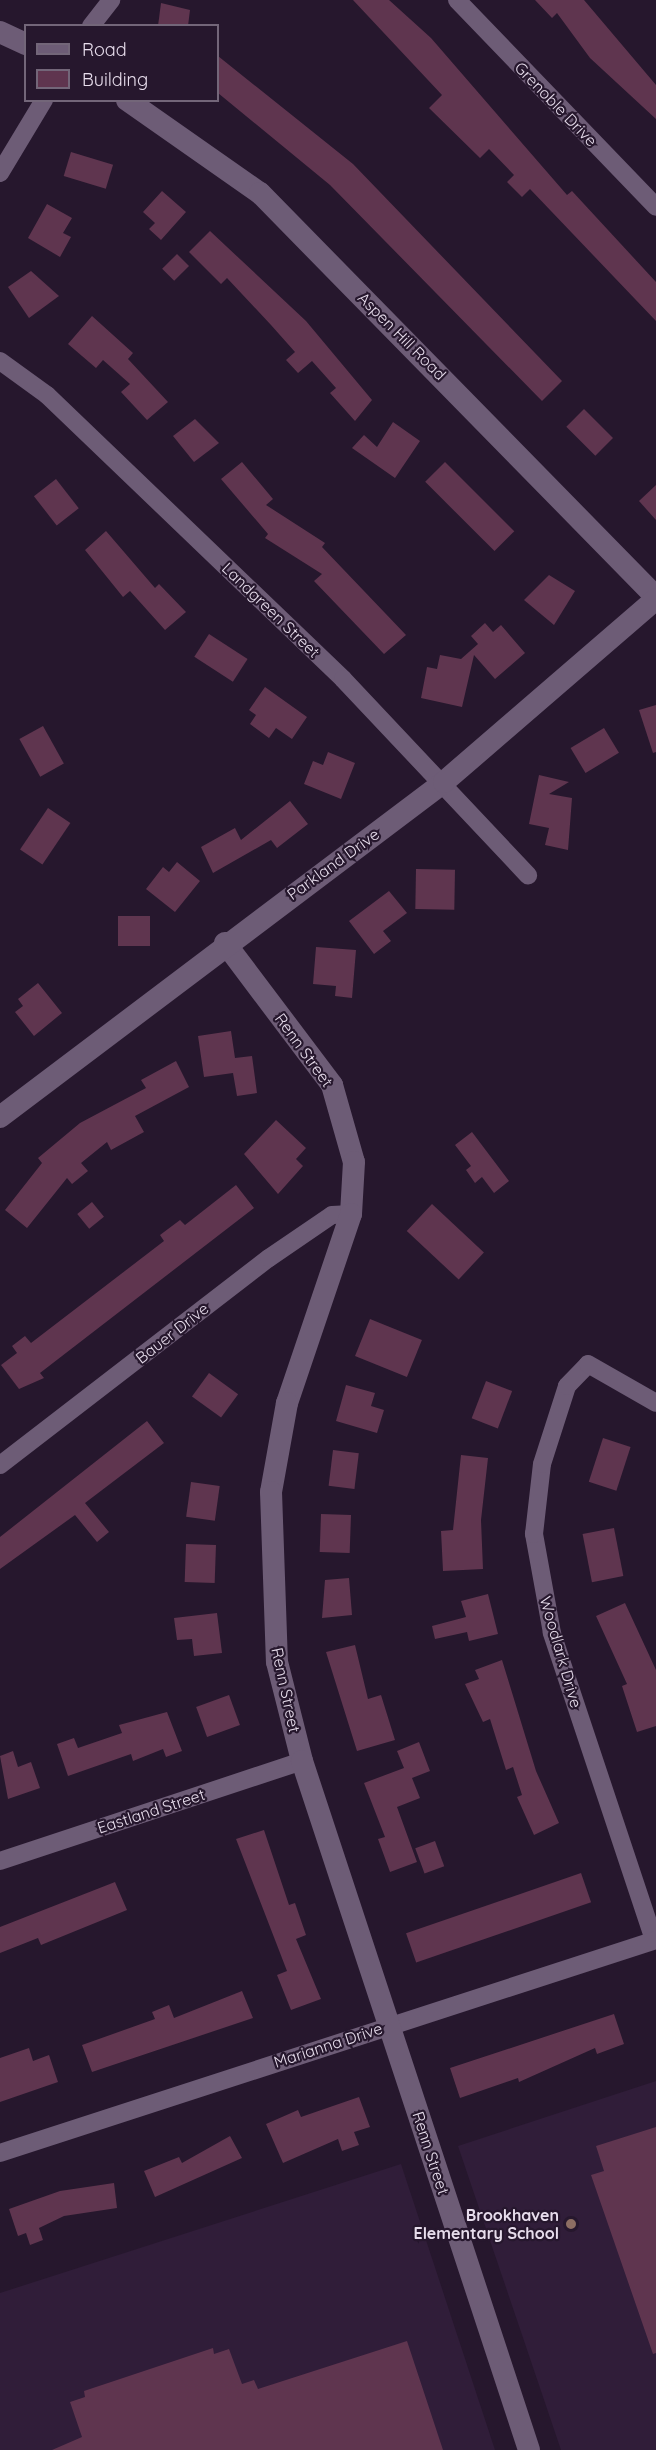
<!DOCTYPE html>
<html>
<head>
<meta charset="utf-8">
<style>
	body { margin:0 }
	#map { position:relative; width:656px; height:2450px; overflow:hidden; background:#26172d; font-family:Quicksand,sans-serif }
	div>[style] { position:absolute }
	.built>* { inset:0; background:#301d39 }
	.building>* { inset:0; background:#5f354f; transform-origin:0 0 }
	.minor>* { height:18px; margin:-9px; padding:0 9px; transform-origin:9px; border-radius:9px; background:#6d5c76 }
	.tertiary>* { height:22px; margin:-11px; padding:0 11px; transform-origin:11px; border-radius:11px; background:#6d5c76 }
	.dots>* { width:16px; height:16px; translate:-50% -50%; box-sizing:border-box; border:3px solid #26172d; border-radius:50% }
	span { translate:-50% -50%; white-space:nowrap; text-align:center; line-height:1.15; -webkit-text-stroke:4.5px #26172d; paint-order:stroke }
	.street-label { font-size:16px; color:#e7ddec }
	.poi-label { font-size:16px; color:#e7ddec; font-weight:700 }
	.right { translate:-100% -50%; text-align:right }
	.legend { position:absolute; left:24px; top:24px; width:195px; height:78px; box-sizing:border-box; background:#26172d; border:2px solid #736679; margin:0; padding:8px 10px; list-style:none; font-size:18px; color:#e7ddec }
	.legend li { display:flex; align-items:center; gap:12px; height:30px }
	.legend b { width:30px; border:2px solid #736679 }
</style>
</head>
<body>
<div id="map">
	<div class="built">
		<div style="clip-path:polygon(656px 2081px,656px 2450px,561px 2450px,458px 2146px)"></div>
		<div style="clip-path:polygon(401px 2164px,495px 2450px,0 2450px,0 2293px)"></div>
	</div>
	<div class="building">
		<div style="clip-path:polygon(353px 0,389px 0,431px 38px,567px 195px,572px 191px,656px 282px,656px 321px,530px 189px,522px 197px,507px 182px,514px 175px,489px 149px,480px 158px,429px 108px,442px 95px)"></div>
		<div style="clip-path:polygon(535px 0,584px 0,656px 85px,656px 119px,590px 58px,557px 13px,552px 18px)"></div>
		<div style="clip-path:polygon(161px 3px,190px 10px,188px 26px,158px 26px)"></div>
		<div style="clip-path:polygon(218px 56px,353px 164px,562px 381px,542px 401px,330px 185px,218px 93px)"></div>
		<div style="left:71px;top:152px;width:44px;height:25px;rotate:17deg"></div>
		<div style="clip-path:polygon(162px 191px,186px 212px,161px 240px,149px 229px,155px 223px,143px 212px)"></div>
		<div style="clip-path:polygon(47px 204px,72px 218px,63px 233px,71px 237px,60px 257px,28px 238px)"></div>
		<div style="clip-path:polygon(210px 231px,306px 321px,372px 400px,355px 421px,330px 393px,336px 388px,312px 361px,298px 373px,286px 360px,295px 352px,271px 325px,227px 278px,221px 284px,189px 252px)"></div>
		<div style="left:177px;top:254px;width:17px;height:21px;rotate:45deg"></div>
		<div style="clip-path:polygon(31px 271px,59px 296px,29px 318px,8px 287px)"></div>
		<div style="clip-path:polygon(92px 316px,133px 353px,128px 359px,168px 402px,147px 420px,121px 392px,130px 384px,103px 360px,96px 368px,68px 344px)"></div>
		<div style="left:584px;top:409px;width:41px;height:25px;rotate:45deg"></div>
		<div style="clip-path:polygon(195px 419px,219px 443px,194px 462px,173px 436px)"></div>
		<div style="clip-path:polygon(393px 422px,420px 441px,395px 478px,352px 448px,364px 435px,377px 447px)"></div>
		<div style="clip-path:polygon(242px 462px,273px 499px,266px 505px,325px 543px,322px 547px,406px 635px,384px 654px,314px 581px,322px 574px,265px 538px,268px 534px,221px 479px)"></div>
		<div style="left:445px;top:462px;width:98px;height:28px;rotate:45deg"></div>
		<div style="left:56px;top:479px;width:37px;height:28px;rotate:52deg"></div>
		<div style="clip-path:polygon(656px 485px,656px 520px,639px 501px)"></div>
		<div style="clip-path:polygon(106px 531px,155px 588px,159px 584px,186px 612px,165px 630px,130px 591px,123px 597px,85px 550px)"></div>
		<div style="clip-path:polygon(549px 575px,575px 591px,554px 625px,524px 600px)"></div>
		<div style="clip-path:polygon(485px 623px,493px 632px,501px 625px,525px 653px,495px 679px,474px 655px,462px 707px,421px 698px,427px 667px,437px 669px,440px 655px,461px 659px,478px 644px,471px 636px)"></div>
		<div style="left:209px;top:634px;width:46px;height:27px;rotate:33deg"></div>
		<div style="clip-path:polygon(265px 687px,307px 717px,292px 739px,276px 728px,269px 738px,250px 724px,256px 715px,249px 710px)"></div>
		<div style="clip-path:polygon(656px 705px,656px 752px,653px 753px,639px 710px)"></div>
		<div style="left:43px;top:726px;width:43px;height:27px;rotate:61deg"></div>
		<div style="left:604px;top:728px;width:29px;height:39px;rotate:59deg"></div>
		<div style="clip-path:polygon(328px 752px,355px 763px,341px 799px,304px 784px,313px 761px,323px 765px)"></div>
		<div style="clip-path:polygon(539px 775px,569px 782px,549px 794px,572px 798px,568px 850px,545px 845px,549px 828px,529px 824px)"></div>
		<div style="clip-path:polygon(290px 801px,308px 824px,277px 848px,271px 840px,213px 873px,201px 847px,235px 828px,241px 840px)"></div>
		<div style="left:48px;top:808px;width:27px;height:50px;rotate:34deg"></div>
		<div style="clip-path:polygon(177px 862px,200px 881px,175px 912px,146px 889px,163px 867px,169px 872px)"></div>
		<div style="left:416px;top:869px;width:39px;height:40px;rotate:1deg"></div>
		<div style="clip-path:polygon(389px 891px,407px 913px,383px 931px,391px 941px,374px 954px,349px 921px)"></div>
		<div style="left:150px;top:916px;width:30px;height:32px;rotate:90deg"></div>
		<div style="clip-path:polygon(316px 947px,356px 950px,352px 998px,335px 996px,336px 986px,313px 984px)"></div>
		<div style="clip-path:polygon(38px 983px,62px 1013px,34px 1036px,15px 1012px,23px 1006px,18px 999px)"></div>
		<div style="clip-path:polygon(231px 1031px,235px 1058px,252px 1056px,257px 1093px,237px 1096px,233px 1073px,204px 1077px,198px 1036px)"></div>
		<div style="clip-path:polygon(176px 1061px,189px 1087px,135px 1116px,144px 1132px,111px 1150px,107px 1142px,81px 1163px,88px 1171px,72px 1184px,67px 1178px,27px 1228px,5px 1210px,42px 1163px,38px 1158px,80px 1123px,146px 1088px,141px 1080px)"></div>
		<div style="clip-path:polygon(276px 1120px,306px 1148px,296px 1159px,303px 1166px,278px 1194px,244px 1154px)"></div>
		<div style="clip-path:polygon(472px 1132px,509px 1181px,494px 1193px,482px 1177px,475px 1183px,466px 1170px,471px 1166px,455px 1145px)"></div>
		<div style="clip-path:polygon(236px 1185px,254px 1208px,40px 1373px,44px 1378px,19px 1389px,1px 1365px,17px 1353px,12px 1346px,25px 1336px,31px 1343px,164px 1241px,160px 1235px,180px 1220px,185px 1225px)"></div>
		<div style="left:92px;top:1202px;width:19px;height:19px;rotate:51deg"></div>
		<div style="left:432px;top:1204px;width:71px;height:37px;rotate:43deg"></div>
		<div style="left:370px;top:1319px;width:56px;height:40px;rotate:22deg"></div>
		<div style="left:209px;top:1373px;width:36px;height:29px;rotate:36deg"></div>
		<div style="left:486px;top:1381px;width:28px;height:40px;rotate:21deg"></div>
		<div style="clip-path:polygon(346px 1385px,375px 1393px,371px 1406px,384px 1410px,377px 1433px,336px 1421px)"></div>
		<div style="clip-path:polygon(147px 1421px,164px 1443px,85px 1503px,109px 1532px,97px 1542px,75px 1515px,0 1569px,0 1537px)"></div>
		<div style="left:603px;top:1438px;width:29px;height:46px;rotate:18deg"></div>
		<div style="left:333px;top:1450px;width:26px;height:36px;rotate:7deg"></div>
		<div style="clip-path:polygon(461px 1455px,488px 1458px,481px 1520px,483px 1569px,443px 1571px,441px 1531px,453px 1530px)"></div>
		<div style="left:191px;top:1482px;width:29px;height:35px;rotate:8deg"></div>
		<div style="left:321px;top:1514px;width:30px;height:38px;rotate:2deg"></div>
		<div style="left:614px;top:1528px;width:49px;height:32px;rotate:79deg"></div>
		<div style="left:186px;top:1544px;width:30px;height:38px;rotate:2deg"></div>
		<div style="clip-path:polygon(349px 1578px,352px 1615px,322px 1618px,325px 1580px)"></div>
		<div style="clip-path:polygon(488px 1594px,498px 1634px,469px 1641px,467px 1632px,435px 1639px,432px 1626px,466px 1617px,461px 1601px)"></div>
		<div style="clip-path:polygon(625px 1603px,656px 1670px,656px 1726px,637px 1732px,622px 1686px,627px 1684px,596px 1616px)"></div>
		<div style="clip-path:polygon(217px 1613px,222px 1653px,194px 1656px,192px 1639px,177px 1640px,174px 1618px)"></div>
		<div style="clip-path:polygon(355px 1645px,368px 1699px,381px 1695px,395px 1740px,357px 1751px,326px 1652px)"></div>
		<div style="clip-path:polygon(502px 1660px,536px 1771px,559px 1823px,534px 1835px,517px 1797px,522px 1795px,513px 1767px,506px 1770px,490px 1719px,483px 1722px,465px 1684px,479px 1679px,475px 1670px)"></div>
		<div style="left:229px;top:1695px;width:32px;height:35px;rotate:70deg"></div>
		<div style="clip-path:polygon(167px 1712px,182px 1751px,166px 1757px,163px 1749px,133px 1761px,131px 1754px,68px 1776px,57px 1744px,74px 1738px,78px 1748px,122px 1733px,119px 1725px)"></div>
		<div style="clip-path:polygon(419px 1742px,430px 1771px,412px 1778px,420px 1798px,397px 1807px,417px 1862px,390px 1872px,378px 1839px,385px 1837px,364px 1783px,404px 1768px,397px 1751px)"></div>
		<div style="clip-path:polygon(13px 1751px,18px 1767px,31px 1762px,40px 1788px,8px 1799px,0 1756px)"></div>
		<div style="clip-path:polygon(264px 1830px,289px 1905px,295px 1903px,306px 1935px,296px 1939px,321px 1999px,291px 2010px,277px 1975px,287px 1971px,236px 1839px)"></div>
		<div style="left:435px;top:1841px;width:27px;height:21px;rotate:70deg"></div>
		<div style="left:581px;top:1873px;width:31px;height:185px;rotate:71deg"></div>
		<div style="clip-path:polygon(115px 1882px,127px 1910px,41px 1945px,38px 1938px,0 1953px,0 1927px)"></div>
		<div style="clip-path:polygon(242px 1991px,253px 2018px,92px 2072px,82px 2045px,155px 2019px,152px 2012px,169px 2005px,174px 2018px)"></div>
		<div style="clip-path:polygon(614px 2014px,624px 2044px,597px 2054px,595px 2048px,519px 2082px,518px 2078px,460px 2098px,450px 2068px)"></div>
		<div style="clip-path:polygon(29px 2048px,33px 2061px,49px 2055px,58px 2082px,0 2102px,0 2058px)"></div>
		<div style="clip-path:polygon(359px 2097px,370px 2127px,354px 2132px,359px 2145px,342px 2151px,338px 2139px,283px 2163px,266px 2124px,298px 2110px,301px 2117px)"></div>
		<div style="clip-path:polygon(656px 2127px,656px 2353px,653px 2354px,591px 2175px,604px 2171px,596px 2146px)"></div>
		<div style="clip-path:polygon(230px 2136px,242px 2158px,155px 2197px,144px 2171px,179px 2157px,182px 2163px)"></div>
		<div style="clip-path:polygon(114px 2183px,117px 2208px,64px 2216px,39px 2228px,43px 2240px,30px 2245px,26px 2233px,18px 2236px,9px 2209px,60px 2191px)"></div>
		<div style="clip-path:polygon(407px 2341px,443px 2450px,52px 2450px,82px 2437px,70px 2402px,85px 2397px,84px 2391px,213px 2348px,214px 2354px,229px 2349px,242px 2384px,254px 2380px,258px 2389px)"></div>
	</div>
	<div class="minor">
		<div style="left:457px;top:0;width:287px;rotate:46.1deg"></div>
		<div style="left:91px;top:26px;width:33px;rotate:-52deg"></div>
		<div style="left:0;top:173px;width:85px;rotate:-58.9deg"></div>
		<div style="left:0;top:361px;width:58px;rotate:35.9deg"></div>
		<div style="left:47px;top:395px;width:410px;rotate:43.8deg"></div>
		<div style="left:343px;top:679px;width:270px;rotate:46.7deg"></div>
		<div style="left:0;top:1465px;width:339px;rotate:-37.6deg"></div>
		<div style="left:269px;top:1258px;width:76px;rotate:-34.3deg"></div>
		<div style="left:332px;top:1215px;width:19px;rotate:-3deg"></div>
		<div style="left:0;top:1861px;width:318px;rotate:-18.3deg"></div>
		<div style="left:654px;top:1940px;width:324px;rotate:-108.4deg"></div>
		<div style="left:552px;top:1633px;width:101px;rotate:-100.3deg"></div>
		<div style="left:534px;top:1534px;width:70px;rotate:-83.5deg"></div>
		<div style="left:542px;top:1464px;width:82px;rotate:-72.2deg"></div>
		<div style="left:567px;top:1386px;width:30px;rotate:-46deg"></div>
		<div style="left:588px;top:1364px;width:78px;rotate:29.8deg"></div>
		<div style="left:0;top:2153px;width:690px;rotate:-17.99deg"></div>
	</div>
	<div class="tertiary">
		<div style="left:0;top:32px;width:29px;rotate:25deg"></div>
		<div style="left:127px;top:100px;width:162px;rotate:35deg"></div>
		<div style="left:260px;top:193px;width:566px;rotate:45.57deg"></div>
		<div style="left:225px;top:943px;width:178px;rotate:53deg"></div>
		<div style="left:332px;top:1085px;width:80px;rotate:74.1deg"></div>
		<div style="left:354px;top:1162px;width:52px;rotate:93.3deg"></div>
		<div style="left:351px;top:1214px;width:200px;rotate:108.7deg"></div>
		<div style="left:287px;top:1403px;width:90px;rotate:100.2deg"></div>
		<div style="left:271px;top:1492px;width:170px;rotate:88deg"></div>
		<div style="left:277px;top:1662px;width:102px;rotate:75.8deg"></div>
		<div style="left:302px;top:1761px;width:725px;rotate:71.76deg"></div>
		<div style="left:0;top:1117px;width:556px;rotate:-37.03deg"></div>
		<div style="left:444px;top:782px;width:280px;rotate:-40.8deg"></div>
	</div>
	<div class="dots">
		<div style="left:571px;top:2224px;background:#8d6e63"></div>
	</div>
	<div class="street-label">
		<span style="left:556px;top:104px;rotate:46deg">Grenoble Drive</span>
		<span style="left:402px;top:336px;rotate:45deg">Aspen Hill Road</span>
		<span style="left:271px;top:610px;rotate:44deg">Landgreen Street</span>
		<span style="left:333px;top:864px;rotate:-36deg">Parkland Drive</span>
		<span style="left:304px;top:1050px;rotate:54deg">Renn Street</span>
		<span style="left:172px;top:1333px;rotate:-38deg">Bauer Drive</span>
		<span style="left:561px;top:1652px;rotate:74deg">Woodlark Drive</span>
		<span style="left:286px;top:1690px;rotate:78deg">Renn Street</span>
		<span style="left:151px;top:1811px;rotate:-18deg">Eastland Street</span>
		<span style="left:328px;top:2045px;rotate:-18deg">Marianna Drive</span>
		<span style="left:431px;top:2153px;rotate:72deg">Renn Street</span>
	</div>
	<div class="poi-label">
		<span class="right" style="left:559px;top:2224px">Brookhaven<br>Elementary School</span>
	</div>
	<ul class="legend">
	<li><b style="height:8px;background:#6d5c76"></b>Road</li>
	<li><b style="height:16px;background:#5f354f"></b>Building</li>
	</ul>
</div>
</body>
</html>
